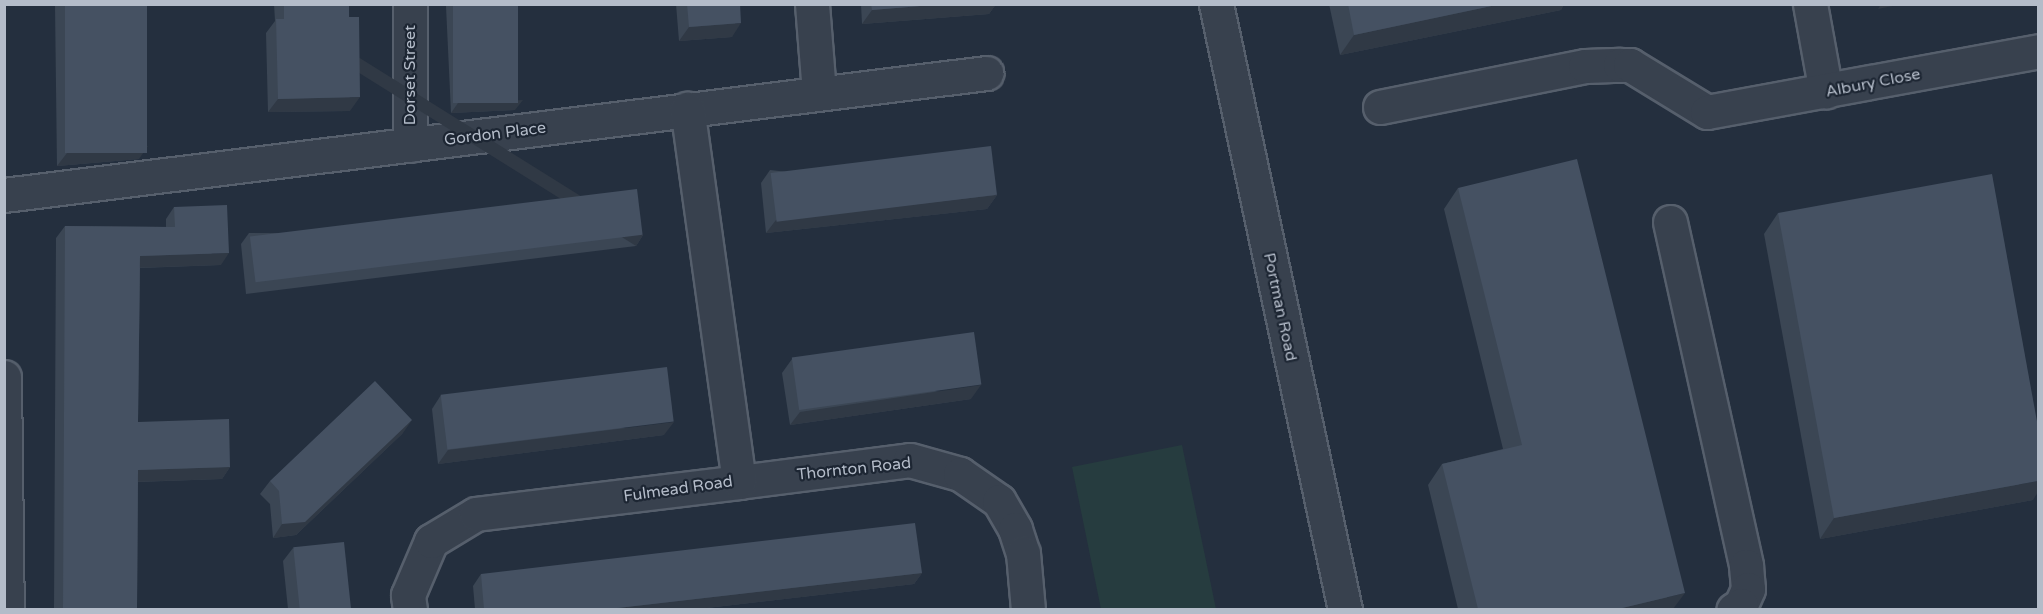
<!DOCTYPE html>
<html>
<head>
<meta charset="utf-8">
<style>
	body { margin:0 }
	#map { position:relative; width:2043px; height:614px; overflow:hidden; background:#242f3e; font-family:"Varela Round",sans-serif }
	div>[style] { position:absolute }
	.green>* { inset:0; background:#263c3f }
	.roads { filter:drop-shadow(2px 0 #565f6c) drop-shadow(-2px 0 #565f6c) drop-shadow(0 2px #565f6c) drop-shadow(0 -2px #565f6c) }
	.minor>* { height:33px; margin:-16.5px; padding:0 16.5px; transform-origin:16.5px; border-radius:16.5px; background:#38414e }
	.wall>* { inset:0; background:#3b4654 }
	.shaded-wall>* { inset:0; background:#303945; transform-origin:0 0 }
	.building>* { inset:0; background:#455162; transform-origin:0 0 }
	span { translate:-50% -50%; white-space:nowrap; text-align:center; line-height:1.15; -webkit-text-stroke:4.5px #1d2633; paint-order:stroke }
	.street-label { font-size:16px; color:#b4bcc9 }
	.frame { position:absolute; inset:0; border:6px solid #b4bcc9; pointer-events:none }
</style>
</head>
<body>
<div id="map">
	<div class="green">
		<div style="clip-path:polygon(1182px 445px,1216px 609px,1101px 609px,1072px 467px)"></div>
	</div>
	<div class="roads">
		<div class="minor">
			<div style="left:410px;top:4px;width:141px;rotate:90deg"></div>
			<div style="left:812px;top:4px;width:89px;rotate:85.5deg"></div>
			<div style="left:1216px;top:4px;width:620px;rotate:77.98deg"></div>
			<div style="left:1810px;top:4px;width:89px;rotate:79.7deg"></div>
			<div style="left:1380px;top:107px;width:209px;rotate:-11.3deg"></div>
			<div style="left:1585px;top:66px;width:35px;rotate:-2deg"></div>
			<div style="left:1620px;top:65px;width:10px"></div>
			<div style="left:1630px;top:65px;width:90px;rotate:31.4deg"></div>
			<div style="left:1707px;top:112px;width:337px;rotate:-10.4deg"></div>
			<div style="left:4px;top:195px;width:990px;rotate:-7.08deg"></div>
			<div style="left:1670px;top:222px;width:352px;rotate:77.5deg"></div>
			<div style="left:1746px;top:566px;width:23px;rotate:85deg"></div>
			<div style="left:1748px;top:589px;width:17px;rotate:114deg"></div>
			<div style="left:1741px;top:605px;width:9px;rotate:148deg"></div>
			<div style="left:4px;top:377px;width:233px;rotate:89.3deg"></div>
			<div style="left:739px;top:482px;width:172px;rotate:-7.3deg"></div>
			<div style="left:910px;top:460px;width:52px;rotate:15.6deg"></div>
			<div style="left:960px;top:474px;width:47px;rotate:34.7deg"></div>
			<div style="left:999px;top:501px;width:32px;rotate:60deg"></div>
			<div style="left:1015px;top:529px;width:25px;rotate:72deg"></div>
			<div style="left:1023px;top:553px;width:57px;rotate:85deg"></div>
			<div style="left:410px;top:610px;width:15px;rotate:-98deg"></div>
			<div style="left:408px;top:595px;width:59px;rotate:-66.9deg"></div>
			<div style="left:431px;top:541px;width:52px;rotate:-31deg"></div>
			<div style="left:476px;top:514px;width:265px;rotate:-6.9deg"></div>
			<div style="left:739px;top:482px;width:377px;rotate:-97.9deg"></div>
		</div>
	</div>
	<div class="wall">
		<div style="clip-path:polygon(55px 4px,147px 4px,139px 159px,57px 166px)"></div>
		<div style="clip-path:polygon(274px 4px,349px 4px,350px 111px,268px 112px,266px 33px,275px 21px)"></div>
		<div style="clip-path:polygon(447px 4px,518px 4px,515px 110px,451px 113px,446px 6px)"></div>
		<div style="clip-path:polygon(676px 4px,740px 4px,732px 37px,679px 41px)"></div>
		<div style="clip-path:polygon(861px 4px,996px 4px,989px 14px,862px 24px)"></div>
		<div style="clip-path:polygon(1329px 4px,1564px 4px,1561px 10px,1340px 55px)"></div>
		<div style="clip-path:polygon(770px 170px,997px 195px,987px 209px,766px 233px,761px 183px)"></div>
		<div style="clip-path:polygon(1458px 188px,1673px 609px,1458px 609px,1428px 485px,1442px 464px,1503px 449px,1444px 209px)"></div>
		<div style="clip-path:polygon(174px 207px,221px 265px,140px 268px,138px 422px,230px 467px,222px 479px,138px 482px,137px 609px,54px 609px,56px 238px,65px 226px,166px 227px,166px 219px)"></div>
		<div style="clip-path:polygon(1778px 213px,2033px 500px,1820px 539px,1764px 234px)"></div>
		<div style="clip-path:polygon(249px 233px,643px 235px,636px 246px,246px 294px,241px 244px)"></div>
		<div style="clip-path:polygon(792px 359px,971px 399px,790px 425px,782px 373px)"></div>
		<div style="clip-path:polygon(441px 395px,664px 435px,438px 464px,432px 409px)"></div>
		<div style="clip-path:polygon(403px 433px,296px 535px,273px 538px,270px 504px,260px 494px,270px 481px)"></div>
		<div style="clip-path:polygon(293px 548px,351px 609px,288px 609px,283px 561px)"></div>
		<div style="clip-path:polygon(922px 573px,914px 584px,698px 609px,475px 609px,473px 586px,481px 574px)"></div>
	</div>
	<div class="shaded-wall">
		<div style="clip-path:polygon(945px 4px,996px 4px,989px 14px,862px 24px,872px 10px)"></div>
		<div style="clip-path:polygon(1501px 4px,1564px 4px,1561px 10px,1340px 55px,1354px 35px)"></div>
		<div style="clip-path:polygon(1881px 4px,1902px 4px,1878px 9px)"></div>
		<div style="clip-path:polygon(741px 23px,732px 37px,679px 41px,689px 27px)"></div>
		<div style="clip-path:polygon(360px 97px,350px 111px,268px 112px,278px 99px)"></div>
		<div style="clip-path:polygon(523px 100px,515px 110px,451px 113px,458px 103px)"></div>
		<div style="clip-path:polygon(148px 146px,139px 159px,57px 166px,67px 153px)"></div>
		<div style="clip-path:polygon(997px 195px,987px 209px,766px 233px,776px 220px)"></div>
		<div style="left:643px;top:235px;width:13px;height:392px;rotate:122deg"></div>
		<div style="clip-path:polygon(229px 253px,221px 265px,131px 268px,140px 256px)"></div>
		<div style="clip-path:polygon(981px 385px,971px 399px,790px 425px,800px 412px)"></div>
		<div style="clip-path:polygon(412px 420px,403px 433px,296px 535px,273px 538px,282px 524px)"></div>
		<div style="clip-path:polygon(674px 422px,664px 435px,438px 464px,448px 450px)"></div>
		<div style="clip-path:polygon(230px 467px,222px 479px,130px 482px,138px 470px)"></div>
		<div style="clip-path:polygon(2038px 481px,2038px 492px,2033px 500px,1820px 539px,1834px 518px)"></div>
		<div style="clip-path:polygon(922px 573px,914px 584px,698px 609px,609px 609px)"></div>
		<div style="clip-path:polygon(1685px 593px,1673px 609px,1618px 609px)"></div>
	</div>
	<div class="building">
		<div style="left:65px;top:4px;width:82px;height:149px"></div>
		<div style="clip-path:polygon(284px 4px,349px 4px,349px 17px,359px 17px,360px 97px,278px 99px,276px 19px,284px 19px)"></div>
		<div style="left:453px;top:4px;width:65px;height:99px"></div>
		<div style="clip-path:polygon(687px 4px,740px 4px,741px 23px,689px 27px)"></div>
		<div style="clip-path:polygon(871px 4px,945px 4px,872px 10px)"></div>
		<div style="clip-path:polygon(1348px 4px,1501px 4px,1354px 35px)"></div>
		<div style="left:991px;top:146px;width:49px;height:222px;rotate:83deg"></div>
		<div style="clip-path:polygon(1577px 159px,1685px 593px,1618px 609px,1478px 609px,1442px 464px,1522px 445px,1458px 188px)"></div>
		<div style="clip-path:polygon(1992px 174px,2038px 427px,2038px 481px,1834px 518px,1778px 213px)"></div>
		<div style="left:637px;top:189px;width:46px;height:390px;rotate:83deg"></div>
		<div style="clip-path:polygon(227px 205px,229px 253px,140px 256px,138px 422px,229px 419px,230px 467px,138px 470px,137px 609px,63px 609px,65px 226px,175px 227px,174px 207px)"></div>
		<div style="left:974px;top:332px;width:53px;height:184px;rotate:82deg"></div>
		<div style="left:667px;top:367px;width:55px;height:228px;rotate:83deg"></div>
		<div style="clip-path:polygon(375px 381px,412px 420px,305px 522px,282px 524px,279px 491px,270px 481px)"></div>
		<div style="clip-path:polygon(915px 523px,922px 573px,609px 609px,484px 609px,481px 574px)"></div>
		<div style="left:344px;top:542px;width:67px;height:51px;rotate:84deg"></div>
	</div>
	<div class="street-label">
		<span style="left:410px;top:75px;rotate:-90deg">Dorset Street</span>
		<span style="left:1873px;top:83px;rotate:-11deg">Albury Close</span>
		<span style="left:495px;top:134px;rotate:-7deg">Gordon Place</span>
		<span style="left:1280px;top:307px;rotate:78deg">Portman Road</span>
		<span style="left:854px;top:469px;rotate:-6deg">Thornton Road</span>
		<span style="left:678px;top:489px;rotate:-8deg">Fulmead Road</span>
	</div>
	<div class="frame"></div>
</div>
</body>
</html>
